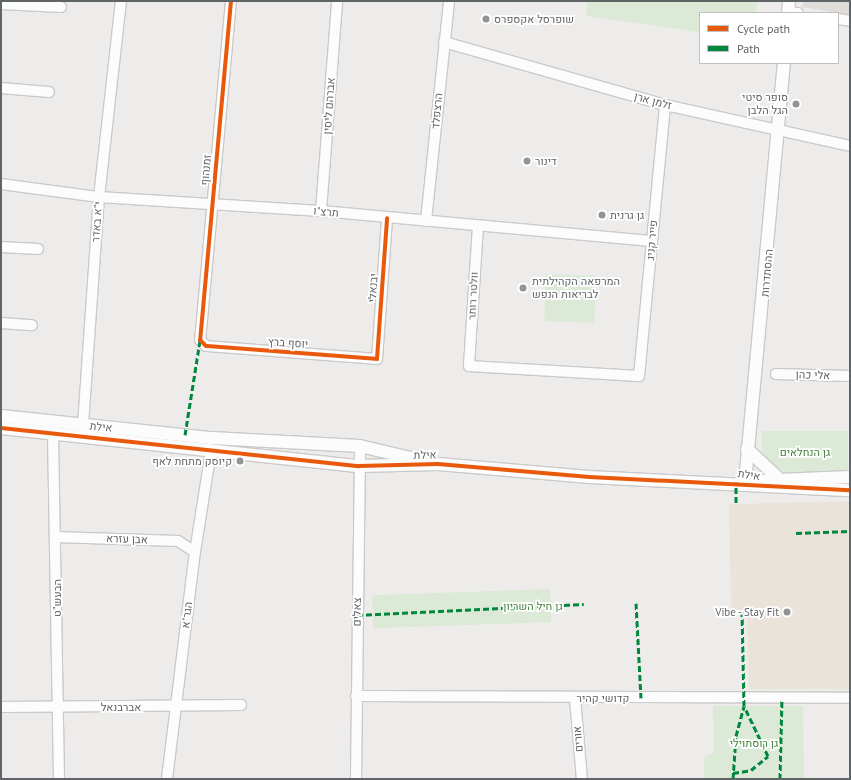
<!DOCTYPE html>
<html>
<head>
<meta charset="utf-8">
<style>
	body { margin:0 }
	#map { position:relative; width:851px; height:780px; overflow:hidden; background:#eeecea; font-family:"PT Sans",Heebo,sans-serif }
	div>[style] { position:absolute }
	.commercial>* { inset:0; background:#eae3da }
	.education>* { inset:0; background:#e0dcda }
	.green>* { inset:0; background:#dbe9d6; transform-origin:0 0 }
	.roads { filter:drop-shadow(1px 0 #cbcaca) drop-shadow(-1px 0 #cbcaca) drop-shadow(0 1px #cbcaca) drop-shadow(0 -1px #cbcaca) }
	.minor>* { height:10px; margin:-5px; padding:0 5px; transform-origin:5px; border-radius:5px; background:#fcfcfc }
	.tertiary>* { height:12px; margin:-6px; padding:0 6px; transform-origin:6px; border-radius:6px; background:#fcfcfc }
	.quiet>* { height:3px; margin-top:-1.5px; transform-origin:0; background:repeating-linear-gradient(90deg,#00873e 0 6px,transparent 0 9px) }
	.cycleway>* { height:4px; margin:-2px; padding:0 2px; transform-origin:2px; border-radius:2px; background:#e8590c }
	.dots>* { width:11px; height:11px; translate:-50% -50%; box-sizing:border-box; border:2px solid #fff; border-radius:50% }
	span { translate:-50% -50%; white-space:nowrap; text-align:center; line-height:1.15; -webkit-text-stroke:3.5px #fff; paint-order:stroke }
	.poi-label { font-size:11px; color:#5f6467 }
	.left { translate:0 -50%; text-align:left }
	.right { translate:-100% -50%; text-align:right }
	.street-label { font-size:11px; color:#5f6467 }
	.park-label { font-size:11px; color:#44823a }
	.frame { position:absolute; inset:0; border:2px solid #5f6467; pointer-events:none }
	.legend { position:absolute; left:699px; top:12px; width:140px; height:52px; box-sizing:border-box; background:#fff; border:1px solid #bfc1c2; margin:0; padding:5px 7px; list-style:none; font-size:12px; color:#5f6467 }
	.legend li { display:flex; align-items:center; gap:8px; height:20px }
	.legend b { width:20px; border:1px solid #bfc1c2 }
</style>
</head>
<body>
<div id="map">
	<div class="commercial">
		<div style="clip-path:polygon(850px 501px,850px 689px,749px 689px,747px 616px,731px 612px,729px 504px)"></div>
	</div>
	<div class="education">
		<div style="clip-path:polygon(803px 1px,850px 1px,850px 15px,802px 7px)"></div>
	</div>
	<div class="green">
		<div style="clip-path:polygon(588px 1px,758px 1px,756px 13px,700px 13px,700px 32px,586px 16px)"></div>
		<div style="left:546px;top:274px;width:50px;height:47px;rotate:2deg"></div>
		<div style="clip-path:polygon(762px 431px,848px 431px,848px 473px,787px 473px,771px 464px,762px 451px)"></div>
		<div style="left:550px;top:589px;width:33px;height:178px;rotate:88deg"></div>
		<div style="clip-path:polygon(713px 706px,803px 706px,804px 779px,704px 779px,704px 757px,714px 752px)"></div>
	</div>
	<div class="roads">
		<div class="minor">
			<div style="left:231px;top:1px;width:340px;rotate:95.2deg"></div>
			<div style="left:200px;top:340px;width:8px;rotate:45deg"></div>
			<div style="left:206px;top:346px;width:171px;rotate:4.3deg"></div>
			<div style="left:377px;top:359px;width:141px;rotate:-85.9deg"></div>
			<div style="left:1px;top:4px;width:60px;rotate:2.9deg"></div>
			<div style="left:788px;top:12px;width:10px;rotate:6deg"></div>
			<div style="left:838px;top:19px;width:12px;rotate:9deg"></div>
			<div style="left:444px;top:42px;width:230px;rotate:15.9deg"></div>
			<div style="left:665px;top:105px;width:189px;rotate:12.5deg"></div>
			<div style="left:1px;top:88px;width:48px;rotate:4.8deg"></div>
			<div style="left:1px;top:184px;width:99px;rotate:7.6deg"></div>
			<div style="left:99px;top:197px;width:222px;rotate:3.6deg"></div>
			<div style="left:321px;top:211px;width:332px;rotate:5.2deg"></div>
			<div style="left:321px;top:211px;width:211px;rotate:-85.6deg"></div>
			<div style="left:426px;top:221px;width:221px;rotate:-84deg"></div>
			<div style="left:478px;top:226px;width:140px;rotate:93.7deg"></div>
			<div style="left:469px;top:366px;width:170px;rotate:3.4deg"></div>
			<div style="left:639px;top:376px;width:272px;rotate:-84.5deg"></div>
			<div style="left:1px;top:247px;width:37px;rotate:3deg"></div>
			<div style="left:1px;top:323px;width:31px;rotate:4deg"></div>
			<div style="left:776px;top:374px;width:74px;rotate:1.5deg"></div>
			<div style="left:48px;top:429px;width:8px;rotate:50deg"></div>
			<div style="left:53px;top:435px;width:344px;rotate:89deg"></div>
			<div style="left:87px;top:430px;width:6px;rotate:-129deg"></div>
			<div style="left:83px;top:425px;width:229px;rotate:-86deg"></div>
			<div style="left:99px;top:197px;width:197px;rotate:-83.6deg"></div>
			<div style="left:56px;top:537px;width:122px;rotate:1.9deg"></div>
			<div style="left:178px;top:541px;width:20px;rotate:33deg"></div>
			<div style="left:356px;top:696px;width:494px;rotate:0.2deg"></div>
			<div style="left:575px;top:698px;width:81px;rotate:85.1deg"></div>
			<div style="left:1px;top:707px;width:240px;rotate:-0.5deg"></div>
			<div style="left:167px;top:779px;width:229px;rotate:-83deg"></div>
			<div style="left:195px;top:552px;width:102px;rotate:-81deg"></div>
			<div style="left:356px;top:779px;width:333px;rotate:-89.3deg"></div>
		</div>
		<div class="tertiary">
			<div style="left:788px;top:13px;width:12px;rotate:-85deg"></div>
			<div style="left:1px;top:416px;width:212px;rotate:6deg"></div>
			<div style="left:212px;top:438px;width:148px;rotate:3.1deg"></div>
			<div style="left:360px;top:446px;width:61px;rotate:13.3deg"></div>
			<div style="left:1px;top:428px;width:360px;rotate:6.1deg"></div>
			<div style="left:359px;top:466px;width:79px;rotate:-1.5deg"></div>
			<div style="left:438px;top:464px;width:152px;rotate:4.9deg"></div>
			<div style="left:589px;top:477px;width:261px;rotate:2.9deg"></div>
			<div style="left:747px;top:449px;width:41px;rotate:43deg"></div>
			<div style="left:754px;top:481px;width:96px;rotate:-2.4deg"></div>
			<div style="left:745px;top:482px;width:421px;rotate:-84.7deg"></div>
		</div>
	</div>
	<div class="quiet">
		<div style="left:185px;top:435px;width:96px;rotate:-81deg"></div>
		<div style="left:736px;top:503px;width:21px;rotate:-90deg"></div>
		<div style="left:796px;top:533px;width:54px;rotate:-2.1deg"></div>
		<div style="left:636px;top:603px;width:95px;rotate:87deg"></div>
		<div style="left:357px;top:615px;width:227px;rotate:-2.8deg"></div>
		<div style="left:733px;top:773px;width:18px;rotate:-9deg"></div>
		<div style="left:751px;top:770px;width:22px;rotate:-39deg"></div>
		<div style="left:768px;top:756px;width:55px;rotate:-115.6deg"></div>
		<div style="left:733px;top:779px;width:43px;rotate:-86deg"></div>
		<div style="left:736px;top:736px;width:31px;rotate:-75deg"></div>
		<div style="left:744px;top:706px;width:94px;rotate:-91.2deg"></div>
		<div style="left:780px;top:779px;width:80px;rotate:-88.6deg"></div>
	</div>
	<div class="cycleway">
		<div style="left:231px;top:1px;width:340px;rotate:95.2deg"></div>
		<div style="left:200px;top:340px;width:8px;rotate:45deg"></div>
		<div style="left:206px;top:346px;width:171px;rotate:4.3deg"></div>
		<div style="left:377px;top:359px;width:141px;rotate:-85.9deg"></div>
		<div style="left:1px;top:428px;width:360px;rotate:6.1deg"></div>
		<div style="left:359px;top:466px;width:79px;rotate:-1.5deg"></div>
		<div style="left:438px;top:464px;width:152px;rotate:4.9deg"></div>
		<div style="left:589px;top:477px;width:261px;rotate:2.9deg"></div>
	</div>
	<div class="dots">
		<div style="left:486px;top:19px;background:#919495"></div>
		<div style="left:796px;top:104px;background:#919495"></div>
		<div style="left:527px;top:161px;background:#919495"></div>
		<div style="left:602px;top:215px;background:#919495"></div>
		<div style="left:523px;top:288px;background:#919495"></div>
		<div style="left:240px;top:461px;background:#919495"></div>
		<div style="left:787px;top:612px;background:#919495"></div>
	</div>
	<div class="poi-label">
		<span class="left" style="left:494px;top:19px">שופרסל אקספרס</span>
		<span class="right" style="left:788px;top:104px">סופר סיטי<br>הגל הלבן</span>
		<span class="left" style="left:535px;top:161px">דינור</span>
		<span class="left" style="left:610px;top:215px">גן גרנית</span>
		<span class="left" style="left:532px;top:288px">המרפאה הקהילתית<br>לבריאות הנפש</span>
		<span class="right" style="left:232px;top:461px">קיוסק מתחת לאף</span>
		<span class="right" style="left:779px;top:612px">Vibe - Stay Fit</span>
	</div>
	<div class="street-label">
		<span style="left:653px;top:101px;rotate:15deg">זלמן ארן</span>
		<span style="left:329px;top:106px;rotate:-86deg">אברהם ליסין</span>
		<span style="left:437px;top:111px;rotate:-85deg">הרצפלד</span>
		<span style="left:206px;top:170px;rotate:-85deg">זמנהוף</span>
		<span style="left:326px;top:212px;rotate:5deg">תרצ"ו</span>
		<span style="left:97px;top:222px;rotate:-86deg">י"א באדר</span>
		<span style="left:652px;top:240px;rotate:-85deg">פייר קניג</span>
		<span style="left:767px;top:273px;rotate:-85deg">ההסתדרות</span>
		<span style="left:373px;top:288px;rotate:-86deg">יבנאלי</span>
		<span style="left:473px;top:296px;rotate:-87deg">וולטר רותר</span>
		<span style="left:288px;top:343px;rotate:4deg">יוסף ברץ</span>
		<span style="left:813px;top:375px;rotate:2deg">אלי כהן</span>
		<span style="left:101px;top:427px;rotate:6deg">אילת</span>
		<span style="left:425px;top:455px;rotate:-1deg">אילת</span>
		<span style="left:749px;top:475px;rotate:8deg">אילת</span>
		<span style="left:127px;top:539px;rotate:2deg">אבן עזרא</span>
		<span style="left:57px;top:598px;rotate:-90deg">הבעש"ט</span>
		<span style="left:357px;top:612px;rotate:-89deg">צאלים</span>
		<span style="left:187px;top:615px;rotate:-83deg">הגר"א</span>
		<span style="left:603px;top:698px">קדושי קהיר</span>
		<span style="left:121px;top:707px">אברבנאל</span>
		<span style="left:578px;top:739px;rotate:-95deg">אורים</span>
	</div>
	<div class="park-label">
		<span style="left:805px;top:452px">גן הנחלאים</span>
		<span style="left:533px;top:606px">גן חיל השריון</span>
		<span style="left:754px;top:743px">גן רוסתוילי</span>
	</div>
	<div class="frame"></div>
	<ul class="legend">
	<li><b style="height:5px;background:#e8590c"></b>Cycle path</li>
	<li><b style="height:5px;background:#00873e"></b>Path</li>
	</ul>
</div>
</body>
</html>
